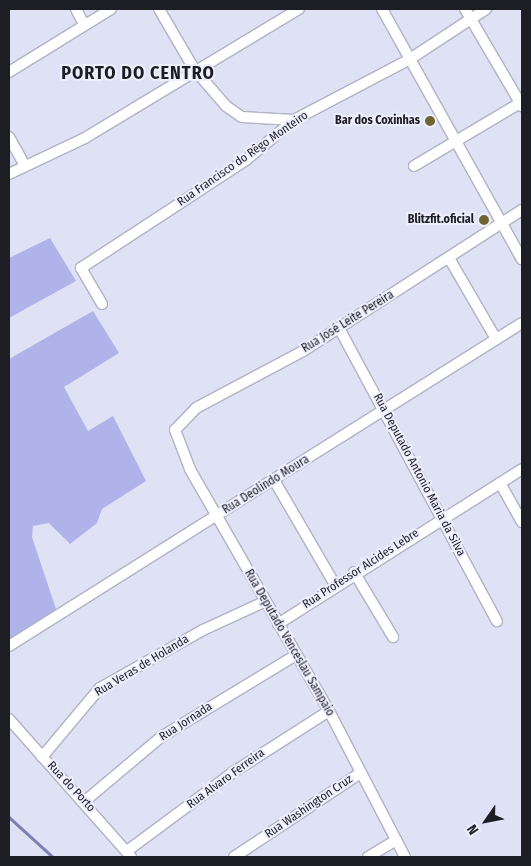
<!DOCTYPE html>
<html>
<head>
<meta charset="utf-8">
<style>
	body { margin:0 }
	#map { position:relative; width:531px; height:866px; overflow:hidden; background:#dfe1f5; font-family:"Fira Sans Condensed",sans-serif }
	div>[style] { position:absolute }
	.green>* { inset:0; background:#b0b3ea }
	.stream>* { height:2.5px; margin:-1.25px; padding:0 1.25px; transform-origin:1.25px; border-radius:1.25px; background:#7d80b5 }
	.roads { filter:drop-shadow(1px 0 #b0b2c5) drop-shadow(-1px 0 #b0b2c5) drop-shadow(0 1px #b0b2c5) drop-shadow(0 -1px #b0b2c5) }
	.minor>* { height:10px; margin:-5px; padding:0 5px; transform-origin:5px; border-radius:5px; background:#fff }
	.dots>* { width:14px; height:14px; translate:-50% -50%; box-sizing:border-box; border:2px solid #edefff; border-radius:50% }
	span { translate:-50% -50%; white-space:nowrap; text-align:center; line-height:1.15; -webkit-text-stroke:4px #edefff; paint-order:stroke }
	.poi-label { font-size:12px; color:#1d1d24; font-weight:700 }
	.right { translate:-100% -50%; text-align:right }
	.street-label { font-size:12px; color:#1d1d24 }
	.district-label { font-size:18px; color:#1d1d24; font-weight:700; letter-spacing:1px }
	.frame { position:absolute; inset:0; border:10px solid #1d1d24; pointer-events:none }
	.north { position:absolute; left:461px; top:796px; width:50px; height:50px; -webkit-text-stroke:4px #edefff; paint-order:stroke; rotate:237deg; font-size:14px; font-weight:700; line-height:20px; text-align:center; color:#1d1d24 }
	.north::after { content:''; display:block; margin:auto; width:18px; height:22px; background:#1d1d24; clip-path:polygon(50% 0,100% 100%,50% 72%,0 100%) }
</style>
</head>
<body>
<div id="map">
	<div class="green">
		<div style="clip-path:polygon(50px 238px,76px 281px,9px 318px,9px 258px)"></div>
		<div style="clip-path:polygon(93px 311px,119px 353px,64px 387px,88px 431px,113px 416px,146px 481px,102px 509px,97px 523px,70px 544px,49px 523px,33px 526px,32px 537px,56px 609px,9px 640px,9px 359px)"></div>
	</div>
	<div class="stream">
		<div style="left:9px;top:817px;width:59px;rotate:42.3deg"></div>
	</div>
	<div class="roads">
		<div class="minor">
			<div style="left:76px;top:9px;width:18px;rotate:63deg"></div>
			<div style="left:159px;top:9px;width:69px;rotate:59.7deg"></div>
			<div style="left:194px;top:69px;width:49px;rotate:49.1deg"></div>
			<div style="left:226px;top:106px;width:19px;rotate:35deg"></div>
			<div style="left:242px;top:117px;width:52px;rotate:3.3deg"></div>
			<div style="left:382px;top:9px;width:287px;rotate:60.8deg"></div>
			<div style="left:465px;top:9px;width:113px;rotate:59.6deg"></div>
			<div style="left:9px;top:72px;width:120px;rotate:-31.7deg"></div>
			<div style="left:9px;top:137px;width:33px;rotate:61deg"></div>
			<div style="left:414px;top:166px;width:126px;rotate:-30.7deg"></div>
			<div style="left:9px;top:174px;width:84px;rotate:-25.3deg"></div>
			<div style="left:85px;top:138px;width:250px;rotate:-31.1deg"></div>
			<div style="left:449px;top:258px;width:91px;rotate:59.8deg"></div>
			<div style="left:102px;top:304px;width:42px;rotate:-120.3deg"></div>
			<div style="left:81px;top:268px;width:197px;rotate:-33.2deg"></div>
			<div style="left:246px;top:160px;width:62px;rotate:-39.8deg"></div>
			<div style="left:294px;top:120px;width:131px;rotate:-27.7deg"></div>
			<div style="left:410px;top:59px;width:91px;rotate:-33.3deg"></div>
			<div style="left:339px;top:328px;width:333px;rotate:61.7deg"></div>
			<div style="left:274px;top:480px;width:121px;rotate:59.8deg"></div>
			<div style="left:500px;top:483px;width:45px;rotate:60.6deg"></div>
			<div style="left:354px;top:572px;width:76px;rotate:59deg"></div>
			<div style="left:278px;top:624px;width:289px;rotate:-32.4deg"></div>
			<div style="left:9px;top:646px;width:606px;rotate:-32.2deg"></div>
			<div style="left:9px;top:719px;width:184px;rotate:48.5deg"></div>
			<div style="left:42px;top:757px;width:90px;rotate:-50deg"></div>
			<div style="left:100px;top:688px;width:118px;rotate:-29.4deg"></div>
			<div style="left:203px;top:630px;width:67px;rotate:-24.7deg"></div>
			<div style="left:85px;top:801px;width:99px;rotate:-40.1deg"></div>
			<div style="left:161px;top:737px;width:158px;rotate:-31.3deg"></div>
			<div style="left:127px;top:851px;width:131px;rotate:-36.6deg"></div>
			<div style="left:232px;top:773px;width:115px;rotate:-32.6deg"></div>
			<div style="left:234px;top:857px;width:150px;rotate:-33.6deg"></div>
			<div style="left:368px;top:857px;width:33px;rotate:-31deg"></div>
			<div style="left:405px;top:857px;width:165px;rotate:-117.5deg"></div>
			<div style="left:329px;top:711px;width:279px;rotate:-119.9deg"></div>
			<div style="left:190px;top:469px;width:42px;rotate:-111deg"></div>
			<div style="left:175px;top:430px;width:30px;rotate:-46deg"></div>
			<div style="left:196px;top:408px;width:121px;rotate:-28deg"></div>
			<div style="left:303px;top:351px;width:260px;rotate:-32.8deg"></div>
		</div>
	</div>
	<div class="dots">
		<div style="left:430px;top:121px;background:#706431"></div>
		<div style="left:484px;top:220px;background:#706431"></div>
	</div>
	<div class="poi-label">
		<span class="right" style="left:420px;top:121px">Bar dos Coxinhas</span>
		<span class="right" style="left:474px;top:220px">Blitzfit.oficial</span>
	</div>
	<div class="street-label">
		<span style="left:243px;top:159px;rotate:-35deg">Rua Francisco do Rêgo Monteiro</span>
		<span style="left:348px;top:322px;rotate:-32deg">Rua José Leite Pereira</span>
		<span style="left:419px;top:475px;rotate:62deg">Rua Deputado Antonio Maria da Silva</span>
		<span style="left:266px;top:485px;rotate:-32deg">Rua Deolindo Moura</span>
		<span style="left:361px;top:569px;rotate:-33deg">Rua Professor Alcides Lebre</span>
		<span style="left:289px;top:643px;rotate:60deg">Rua Deputado Venceslau Sampaio</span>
		<span style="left:142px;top:666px;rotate:-31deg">Rua Veras de Holanda</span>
		<span style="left:186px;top:722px;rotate:-33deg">Rua Jornada</span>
		<span style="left:226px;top:779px;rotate:-36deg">Rua Alvaro Ferreira</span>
		<span style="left:71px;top:787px;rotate:47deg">Rua do Porto</span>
		<span style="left:309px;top:807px;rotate:-34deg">Rua Washington Cruz</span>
	</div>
	<div class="district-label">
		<span style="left:138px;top:73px">PORTO DO CENTRO</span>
	</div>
	<div class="frame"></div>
	<div class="north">N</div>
</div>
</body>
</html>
